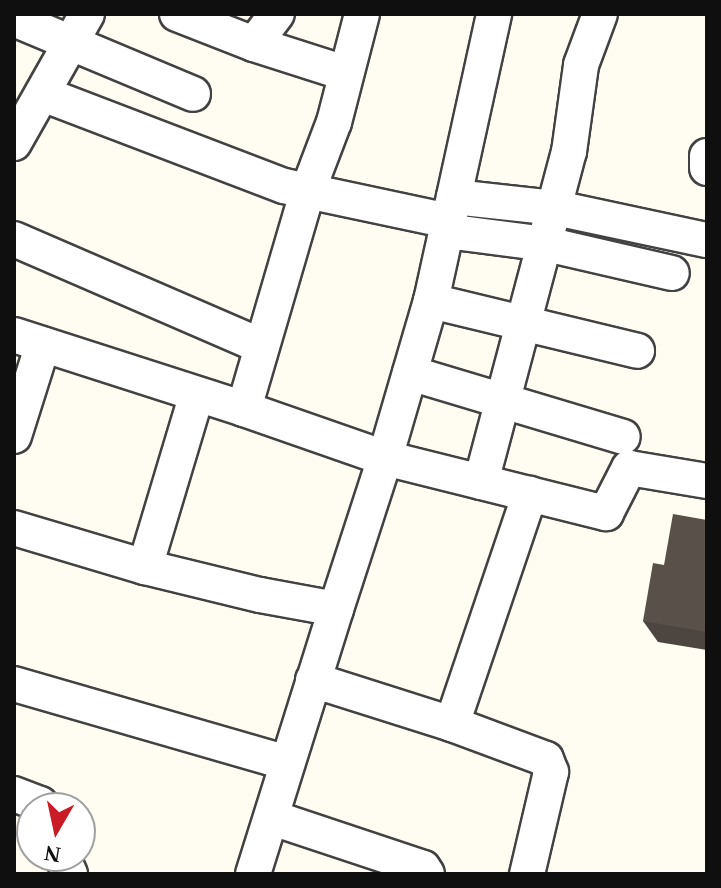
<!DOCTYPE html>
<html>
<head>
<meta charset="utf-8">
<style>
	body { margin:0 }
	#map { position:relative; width:721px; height:888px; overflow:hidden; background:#fffcf1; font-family:"Times New Roman",serif }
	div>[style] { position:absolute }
	.roads { filter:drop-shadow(2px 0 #424242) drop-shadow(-2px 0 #424242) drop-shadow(0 2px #424242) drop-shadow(0 -2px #424242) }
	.minor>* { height:34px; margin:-17px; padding:0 17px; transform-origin:17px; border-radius:17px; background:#fff }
	.wall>* { inset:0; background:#4d4540 }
	.building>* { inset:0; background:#59504a }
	span { translate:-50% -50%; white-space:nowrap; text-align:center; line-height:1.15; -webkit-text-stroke:8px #fff; paint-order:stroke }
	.frame { position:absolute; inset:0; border:16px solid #0f0f0f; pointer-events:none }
	.north { position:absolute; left:16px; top:792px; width:80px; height:80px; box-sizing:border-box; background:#fff; border:2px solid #9f9f9f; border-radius:50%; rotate:189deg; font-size:22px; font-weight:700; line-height:32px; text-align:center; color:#0f0f0f }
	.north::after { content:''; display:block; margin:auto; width:28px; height:36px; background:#ca1c27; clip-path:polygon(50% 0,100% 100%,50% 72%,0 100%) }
</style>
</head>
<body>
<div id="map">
	<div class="roads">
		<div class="minor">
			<div style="left:177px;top:14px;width:83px;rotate:21.3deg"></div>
			<div style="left:254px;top:44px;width:38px;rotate:-53deg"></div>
			<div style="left:362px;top:14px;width:112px;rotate:104.5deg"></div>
			<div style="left:334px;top:122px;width:76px;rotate:110.8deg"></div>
			<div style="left:307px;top:193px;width:225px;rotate:106.3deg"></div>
			<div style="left:244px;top:409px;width:149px;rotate:19.2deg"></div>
			<div style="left:385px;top:458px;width:164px;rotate:-73.7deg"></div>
			<div style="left:431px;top:301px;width:294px;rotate:-77.6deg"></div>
			<div style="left:14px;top:19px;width:194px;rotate:22.7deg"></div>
			<div style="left:254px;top:44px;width:96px;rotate:17.7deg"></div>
			<div style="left:43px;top:94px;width:258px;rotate:20.9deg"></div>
			<div style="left:284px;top:186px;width:169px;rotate:12deg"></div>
			<div style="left:14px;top:143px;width:148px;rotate:-60.5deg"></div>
			<div style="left:707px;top:156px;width:12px;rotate:90deg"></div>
			<div style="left:454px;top:197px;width:103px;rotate:6.2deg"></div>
			<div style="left:556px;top:208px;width:154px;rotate:12deg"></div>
			<div style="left:446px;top:231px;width:101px;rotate:7.4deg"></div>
			<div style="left:546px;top:244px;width:129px;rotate:13deg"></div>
			<div style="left:14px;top:239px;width:269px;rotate:23.4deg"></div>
			<div style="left:431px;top:301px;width:212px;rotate:13.6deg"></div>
			<div style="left:14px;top:335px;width:242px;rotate:17.8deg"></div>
			<div style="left:410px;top:373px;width:222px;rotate:16.7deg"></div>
			<div style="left:14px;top:436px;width:96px;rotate:-72.5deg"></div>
			<div style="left:481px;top:482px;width:342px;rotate:-75.1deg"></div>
			<div style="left:569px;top:152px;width:88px;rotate:-82.1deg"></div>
			<div style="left:581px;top:65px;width:54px;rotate:-69.6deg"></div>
			<div style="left:14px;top:528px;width:137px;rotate:16.6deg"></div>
			<div style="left:145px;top:567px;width:118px;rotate:13.7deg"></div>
			<div style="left:260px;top:595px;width:77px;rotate:10.4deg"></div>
			<div style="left:336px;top:609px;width:159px;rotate:-72deg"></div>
			<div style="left:385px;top:458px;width:228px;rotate:14deg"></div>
			<div style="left:606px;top:513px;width:51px;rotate:-62.9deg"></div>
			<div style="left:629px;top:468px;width:79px;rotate:9.5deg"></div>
			<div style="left:145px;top:567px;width:177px;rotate:-73.3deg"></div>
			<div style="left:313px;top:680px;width:146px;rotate:17.6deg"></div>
			<div style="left:452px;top:724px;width:100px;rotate:20.4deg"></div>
			<div style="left:546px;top:759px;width:14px;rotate:69deg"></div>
			<div style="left:551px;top:772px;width:105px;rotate:103.2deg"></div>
			<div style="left:14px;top:684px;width:284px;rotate:16.1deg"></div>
			<div style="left:452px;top:724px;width:243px;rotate:-71.3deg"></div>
			<div style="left:14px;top:794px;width:28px;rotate:21deg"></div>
			<div style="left:40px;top:804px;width:4px;rotate:76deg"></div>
			<div style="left:273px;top:818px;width:158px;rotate:18.4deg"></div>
			<div style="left:423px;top:868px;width:7px;rotate:56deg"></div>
			<div style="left:62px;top:856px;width:20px;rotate:66deg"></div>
			<div style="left:253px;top:874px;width:278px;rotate:-72.6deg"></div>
		</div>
	</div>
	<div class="wall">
		<div style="clip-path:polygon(707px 520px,707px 650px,658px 642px,643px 621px)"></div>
	</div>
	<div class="building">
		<div style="clip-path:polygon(673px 514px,707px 520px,707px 632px,643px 621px,653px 563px,664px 565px)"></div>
	</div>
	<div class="frame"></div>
	<div class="north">N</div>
</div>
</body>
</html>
